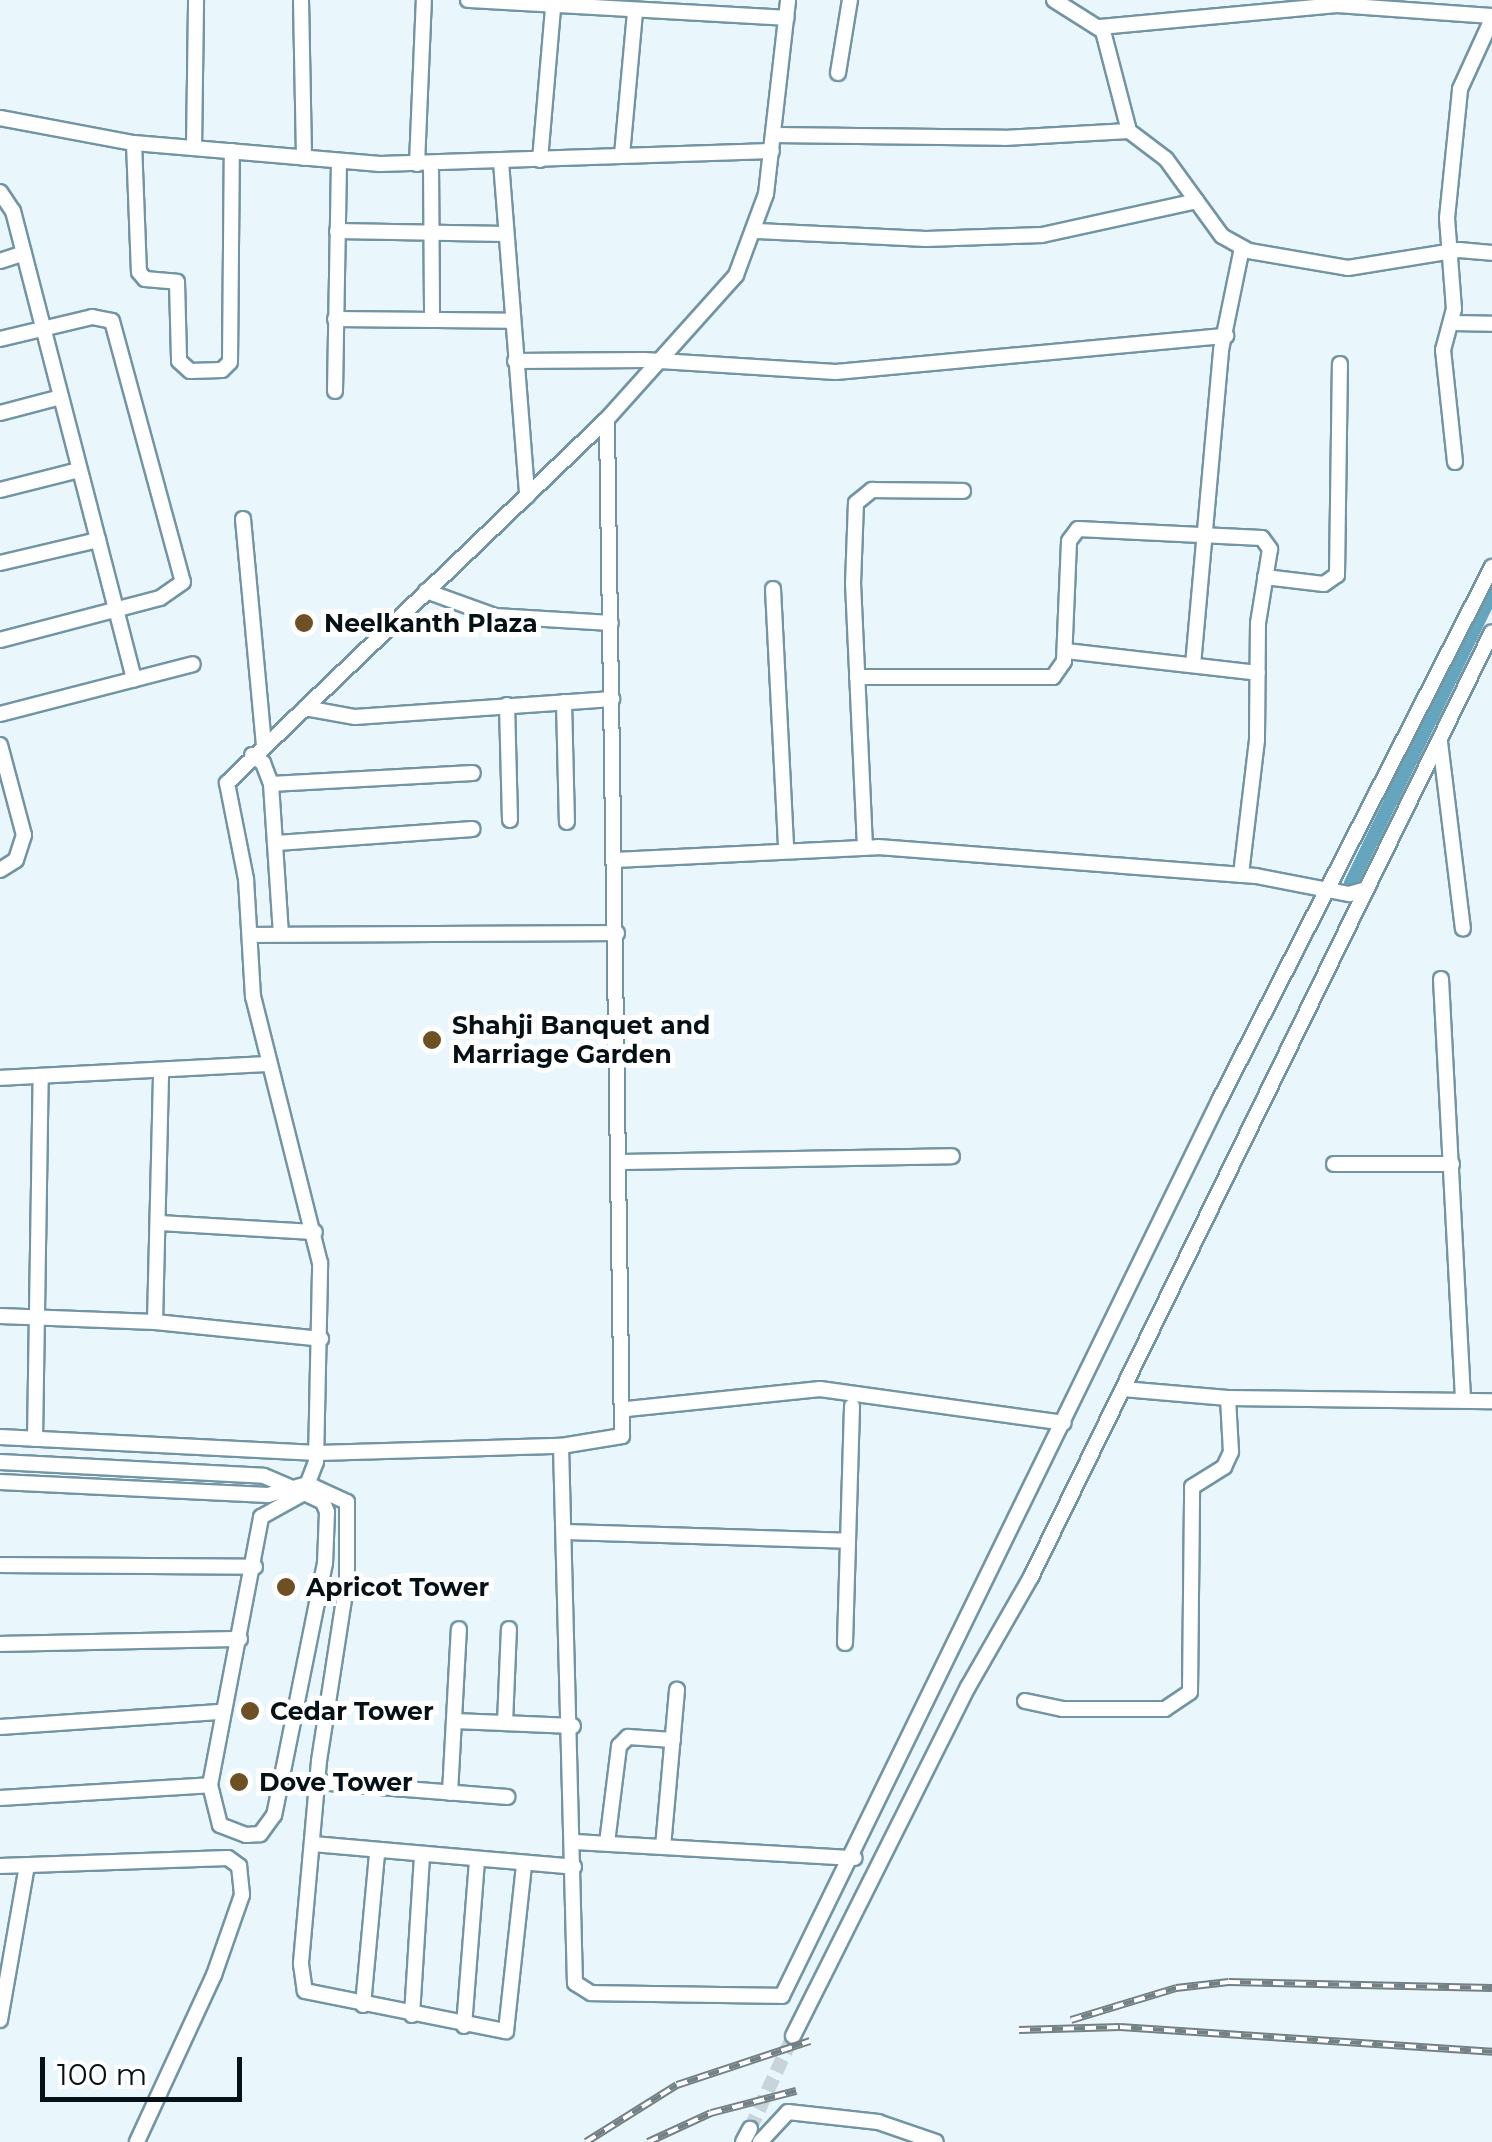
<!DOCTYPE html>
<html>
<head>
<meta charset="utf-8">
<style>
	body { margin:0 }
	#map { position:relative; width:1492px; height:2142px; overflow:hidden; background:#e9f7fd; font-family:Montserrat,sans-serif }
	div>[style] { position:absolute }
	.canal>* { height:14px; margin:-7px; padding:0 7px; transform-origin:7px; border-radius:7px; background:#66a5be }
	.minor-tunnel>* { height:14px; margin-top:-7px; transform-origin:0; background:repeating-linear-gradient(90deg,#c7d4da 0 14px,transparent 0 21px) }
	.roads { filter:drop-shadow(2px 0 #7395a3) drop-shadow(-2px 0 #7395a3) drop-shadow(0 2px #7395a3) drop-shadow(0 -2px #7395a3) }
	.minor>* { height:14px; margin:-7px; padding:0 7px; transform-origin:7px; border-radius:7px; background:#fff }
	.rail>* { height:8px; margin-top:-4px; transform-origin:0; background:repeating-linear-gradient(90deg,#fff 0 11px,#738086 0 22px); box-sizing:border-box; border-block:2px solid #738086 }
	.dots>* { width:28px; height:28px; translate:-50% -50%; box-sizing:border-box; border:5px solid #fff; border-radius:50% }
	span { translate:-50% -50%; white-space:nowrap; text-align:center; line-height:1.15; -webkit-text-stroke:10px #fff; paint-order:stroke }
	.poi-label { font-size:25px; color:#051116; font-weight:700 }
	.left { translate:0 -50%; text-align:left }
	.scale { position:absolute; left:40px; top:2057px; width:202px; height:45px; box-sizing:border-box; border:5px solid #051116; border-top:0; padding-left:12px; font-size:30px; line-height:35px; white-space:nowrap; color:#051116; -webkit-text-stroke:8px #fff; paint-order:stroke }
</style>
</head>
<body>
<div id="map">
	<div class="canal">
		<div style="left:1351px;top:883px;width:322px;rotate:-64.1deg"></div>
	</div>
	<div class="minor-tunnel">
		<div style="left:750px;top:2129px;width:102px;rotate:-65.2deg"></div>
	</div>
	<div class="roads">
		<div class="minor">
			<div style="left:301px;top:0;width:158px;rotate:88.9deg"></div>
			<div style="left:468px;top:0;width:319px;rotate:3.2deg"></div>
			<div style="left:1054px;top:0;width:58px;rotate:32.3deg"></div>
			<div style="left:1103px;top:31px;width:103px;rotate:75.4deg"></div>
			<div style="left:1100px;top:27px;width:238px;rotate:-5.3deg"></div>
			<div style="left:1337px;top:5px;width:155px;rotate:4.1deg"></div>
			<div style="left:838px;top:73px;width:74px;rotate:-80.7deg"></div>
			<div style="left:0;top:118px;width:136px;rotate:10.6deg"></div>
			<div style="left:134px;top:143px;width:247px;rotate:4.9deg"></div>
			<div style="left:380px;top:164px;width:392px;rotate:-1.9deg"></div>
			<div style="left:774px;top:135px;width:230px;rotate:0.7deg"></div>
			<div style="left:1004px;top:138px;width:125px;rotate:-3.2deg"></div>
			<div style="left:1129px;top:131px;width:46px;rotate:37.1deg"></div>
			<div style="left:1166px;top:159px;width:95px;rotate:54deg"></div>
			<div style="left:1222px;top:236px;width:31px;rotate:29deg"></div>
			<div style="left:1249px;top:251px;width:100px;rotate:9.7deg"></div>
			<div style="left:1348px;top:268px;width:112px;rotate:-9.2deg"></div>
			<div style="left:1459px;top:250px;width:33px;rotate:5deg"></div>
			<div style="left:134px;top:143px;width:129px;rotate:87.8deg"></div>
			<div style="left:139px;top:272px;width:9px;rotate:49deg"></div>
			<div style="left:145px;top:279px;width:32px;rotate:5deg"></div>
			<div style="left:177px;top:282px;width:79px;rotate:88.5deg"></div>
			<div style="left:179px;top:361px;width:15px;rotate:42deg"></div>
			<div style="left:190px;top:371px;width:32px;rotate:-2deg"></div>
			<div style="left:222px;top:370px;width:11px;rotate:-45deg"></div>
			<div style="left:230px;top:362px;width:211px;rotate:-89.5deg"></div>
			<div style="left:194px;top:148px;width:148px;rotate:-89.2deg"></div>
			<div style="left:622px;top:155px;width:145px;rotate:-84.8deg"></div>
			<div style="left:540px;top:160px;width:153px;rotate:-85.1deg"></div>
			<div style="left:501px;top:162px;width:335px;rotate:85.5deg"></div>
			<div style="left:417px;top:164px;width:164px;rotate:-87.6deg"></div>
			<div style="left:431px;top:164px;width:156px;rotate:89.6deg"></div>
			<div style="left:0;top:192px;width:23px;rotate:56deg"></div>
			<div style="left:13px;top:211px;width:484px;rotate:75.5deg"></div>
			<div style="left:337px;top:231px;width:169px;rotate:1deg"></div>
			<div style="left:757px;top:231px;width:169px;rotate:2.7deg"></div>
			<div style="left:926px;top:239px;width:116px;rotate:-2deg"></div>
			<div style="left:1042px;top:235px;width:158px;rotate:-12.4deg"></div>
			<div style="left:0;top:261px;width:25px;rotate:-18deg"></div>
			<div style="left:335px;top:319px;width:177px;rotate:0.6deg"></div>
			<div style="left:1453px;top:323px;width:39px;rotate:1deg"></div>
			<div style="left:0;top:339px;width:95px;rotate:-13.4deg"></div>
			<div style="left:92px;top:317px;width:20px;rotate:11deg"></div>
			<div style="left:112px;top:321px;width:270px;rotate:74.8deg"></div>
			<div style="left:183px;top:582px;width:28px;rotate:145deg"></div>
			<div style="left:160px;top:598px;width:165px;rotate:165.3deg"></div>
			<div style="left:515px;top:361px;width:129px;rotate:-0.4deg"></div>
			<div style="left:644px;top:360px;width:192px;rotate:3.6deg"></div>
			<div style="left:836px;top:372px;width:392px;rotate:-5.3deg"></div>
			<div style="left:335px;top:391px;width:230px;rotate:-89deg"></div>
			<div style="left:0;top:413px;width:63px;rotate:-14.7deg"></div>
			<div style="left:1455px;top:462px;width:113px;rotate:-96.1deg"></div>
			<div style="left:1443px;top:350px;width:42px;rotate:-75deg"></div>
			<div style="left:1454px;top:309px;width:91px;rotate:-94.4deg"></div>
			<div style="left:1447px;top:218px;width:130px;rotate:-84.2deg"></div>
			<div style="left:1460px;top:89px;width:77px;rotate:-65.4deg"></div>
			<div style="left:0;top:490px;width:81px;rotate:-14.2deg"></div>
			<div style="left:243px;top:519px;width:226px;rotate:84.7deg"></div>
			<div style="left:0;top:563px;width:101px;rotate:-13.2deg"></div>
			<div style="left:1265px;top:577px;width:59px;rotate:6.8deg"></div>
			<div style="left:1324px;top:584px;width:16px;rotate:-35deg"></div>
			<div style="left:1337px;top:575px;width:211px;rotate:-89.2deg"></div>
			<div style="left:773px;top:589px;width:261px;rotate:87.1deg"></div>
			<div style="left:426px;top:591px;width:73px;rotate:19.9deg"></div>
			<div style="left:495px;top:616px;width:116px;rotate:3.5deg"></div>
			<div style="left:1066px;top:651px;width:193px;rotate:6.5deg"></div>
			<div style="left:1193px;top:665px;width:316px;rotate:-84.9deg"></div>
			<div style="left:1221px;top:350px;width:104px;rotate:-78.4deg"></div>
			<div style="left:857px;top:677px;width:196px"></div>
			<div style="left:1053px;top:677px;width:19px;rotate:-55deg"></div>
			<div style="left:1064px;top:661px;width:120px;rotate:-87.6deg"></div>
			<div style="left:1069px;top:541px;width:15px;rotate:-53deg"></div>
			<div style="left:1078px;top:529px;width:184px;rotate:2.8deg"></div>
			<div style="left:1262px;top:538px;width:14px;rotate:54deg"></div>
			<div style="left:1270px;top:549px;width:75px;rotate:99.2deg"></div>
			<div style="left:1258px;top:623px;width:117px;rotate:90.5deg"></div>
			<div style="left:1257px;top:740px;width:136px;rotate:96.8deg"></div>
			<div style="left:564px;top:702px;width:120px;rotate:88.6deg"></div>
			<div style="left:507px;top:705px;width:115px;rotate:88.5deg"></div>
			<div style="left:305px;top:708px;width:51px;rotate:10.2deg"></div>
			<div style="left:355px;top:717px;width:258px;rotate:-4deg"></div>
			<div style="left:0;top:714px;width:199px;rotate:-14.5deg"></div>
			<div style="left:1440px;top:742px;width:188px;rotate:83deg"></div>
			<div style="left:0;top:745px;width:93px;rotate:75.1deg"></div>
			<div style="left:24px;top:835px;width:26px;rotate:108deg"></div>
			<div style="left:16px;top:860px;width:19px;rotate:148deg"></div>
			<div style="left:252px;top:755px;width:14px;rotate:36deg"></div>
			<div style="left:263px;top:763px;width:22px;rotate:69deg"></div>
			<div style="left:271px;top:784px;width:150px;rotate:86.2deg"></div>
			<div style="left:271px;top:784px;width:202px;rotate:-3.1deg"></div>
			<div style="left:277px;top:843px;width:196px;rotate:-4.1deg"></div>
			<div style="left:865px;top:847px;width:263px;rotate:-92.6deg"></div>
			<div style="left:853px;top:584px;width:81px;rotate:-87.9deg"></div>
			<div style="left:856px;top:503px;width:21px;rotate:-39deg"></div>
			<div style="left:872px;top:490px;width:91px;rotate:0.6deg"></div>
			<div style="left:615px;top:860px;width:263px;rotate:-2.8deg"></div>
			<div style="left:878px;top:847px;width:379px;rotate:4.4deg"></div>
			<div style="left:1256px;top:876px;width:95px;rotate:11deg"></div>
			<div style="left:1349px;top:894px;width:18px;rotate:-16deg"></div>
			<div style="left:252px;top:935px;width:365px;rotate:-0.3deg"></div>
			<div style="left:1441px;top:979px;width:422px;rotate:87deg"></div>
			<div style="left:0;top:1078px;width:270px;rotate:-3deg"></div>
			<div style="left:622px;top:1162px;width:330px;rotate:-1deg"></div>
			<div style="left:1334px;top:1164px;width:118px"></div>
			<div style="left:158px;top:1223px;width:157px;rotate:3.3deg"></div>
			<div style="left:0;top:1316px;width:155px;rotate:2.2deg"></div>
			<div style="left:155px;top:1322px;width:167px;rotate:5.8deg"></div>
			<div style="left:155px;top:1322px;width:250px;rotate:-88.6deg"></div>
			<div style="left:1123px;top:1389px;width:105px;rotate:4.9deg"></div>
			<div style="left:1228px;top:1398px;width:264px;rotate:0.7deg"></div>
			<div style="left:627px;top:1409px;width:194px;rotate:-5.9deg"></div>
			<div style="left:820px;top:1389px;width:246px;rotate:7.9deg"></div>
			<div style="left:0;top:1437px;width:318px;rotate:2.9deg"></div>
			<div style="left:318px;top:1453px;width:243px;rotate:-1.7deg"></div>
			<div style="left:561px;top:1446px;width:62px;rotate:-9.3deg"></div>
			<div style="left:622px;top:1436px;width:1017px;rotate:-90.85deg"></div>
			<div style="left:35px;top:1439px;width:363px;rotate:-89.1deg"></div>
			<div style="left:561px;top:1446px;width:537px;rotate:88.51deg"></div>
			<div style="left:575px;top:1983px;width:19px;rotate:32deg"></div>
			<div style="left:591px;top:1993px;width:191px;rotate:0.9deg"></div>
			<div style="left:782px;top:1996px;width:996px;rotate:-63.98deg"></div>
			<div style="left:1219px;top:1101px;width:600px;rotate:-62.92deg"></div>
			<div style="left:0;top:1462px;width:264px;rotate:3deg"></div>
			<div style="left:264px;top:1476px;width:28px;rotate:23deg"></div>
			<div style="left:0;top:1482px;width:268px;rotate:2.8deg"></div>
			<div style="left:268px;top:1495px;width:41px;rotate:-15.4deg"></div>
			<div style="left:308px;top:1484px;width:43px;rotate:24.8deg"></div>
			<div style="left:347px;top:1502px;width:78px;rotate:90deg"></div>
			<div style="left:347px;top:1580px;width:183px;rotate:98.8deg"></div>
			<div style="left:319px;top:1761px;width:204px;rotate:95.1deg"></div>
			<div style="left:301px;top:1964px;width:27px;rotate:82deg"></div>
			<div style="left:305px;top:1991px;width:205px;rotate:11.3deg"></div>
			<div style="left:506px;top:2031px;width:168px;rotate:-83.8deg"></div>
			<div style="left:304px;top:1493px;width:21px;rotate:25deg"></div>
			<div style="left:323px;top:1502px;width:11px;rotate:68deg"></div>
			<div style="left:327px;top:1512px;width:51px;rotate:92.2deg"></div>
			<div style="left:325px;top:1563px;width:257px;rotate:101.4deg"></div>
			<div style="left:274px;top:1815px;width:24px;rotate:126deg"></div>
			<div style="left:260px;top:1834px;width:14px;rotate:176deg"></div>
			<div style="left:246px;top:1835px;width:28px;rotate:-159deg"></div>
			<div style="left:220px;top:1825px;width:41px;rotate:-104deg"></div>
			<div style="left:210px;top:1785px;width:273px;rotate:-79.2deg"></div>
			<div style="left:261px;top:1517px;width:49px;rotate:-29.2deg"></div>
			<div style="left:304px;top:1493px;width:33px;rotate:-69deg"></div>
			<div style="left:316px;top:1462px;width:199px;rotate:-88.8deg"></div>
			<div style="left:320px;top:1263px;width:274px;rotate:-104.1deg"></div>
			<div style="left:253px;top:997px;width:118px;rotate:-93.4deg"></div>
			<div style="left:246px;top:879px;width:98px;rotate:-101.2deg"></div>
			<div style="left:227px;top:783px;width:526px;rotate:-43.77deg"></div>
			<div style="left:607px;top:419px;width:193px;rotate:-48.1deg"></div>
			<div style="left:736px;top:275px;width:86px;rotate:-69.7deg"></div>
			<div style="left:766px;top:194px;width:195px;rotate:-83.5deg"></div>
			<div style="left:565px;top:1532px;width:283px;rotate:1.8deg"></div>
			<div style="left:0;top:1565px;width:255px;rotate:0.4deg"></div>
			<div style="left:845px;top:1643px;width:237px;rotate:-88.3deg"></div>
			<div style="left:0;top:1644px;width:240px;rotate:-1.2deg"></div>
			<div style="left:1025px;top:1701px;width:39px;rotate:12deg"></div>
			<div style="left:1063px;top:1709px;width:102px"></div>
			<div style="left:1165px;top:1709px;width:30px;rotate:-34deg"></div>
			<div style="left:1190px;top:1692px;width:205px;rotate:-89.4deg"></div>
			<div style="left:1192px;top:1487px;width:38px;rotate:-32deg"></div>
			<div style="left:1224px;top:1467px;width:17px;rotate:-65deg"></div>
			<div style="left:1231px;top:1452px;width:54px;rotate:-93.2deg"></div>
			<div style="left:454px;top:1721px;width:119px;rotate:2.4deg"></div>
			<div style="left:505px;top:1723px;width:94px;rotate:-87.6deg"></div>
			<div style="left:0;top:1727px;width:223px;rotate:-3.9deg"></div>
			<div style="left:317px;top:1782px;width:191px;rotate:4.5deg"></div>
			<div style="left:450px;top:1793px;width:164px;rotate:-86.9deg"></div>
			<div style="left:0;top:1798px;width:210px;rotate:-3.5deg"></div>
			<div style="left:575px;top:1842px;width:280px;rotate:3.3deg"></div>
			<div style="left:607px;top:1843px;width:98px;rotate:-82.9deg"></div>
			<div style="left:619px;top:1746px;width:13px;rotate:-45deg"></div>
			<div style="left:628px;top:1737px;width:45px;rotate:3.8deg"></div>
			<div style="left:313px;top:1844px;width:262px;rotate:5deg"></div>
			<div style="left:663px;top:1847px;width:158px;rotate:-84.9deg"></div>
			<div style="left:0;top:1866px;width:228px;rotate:-2deg"></div>
			<div style="left:228px;top:1858px;width:14px;rotate:36deg"></div>
			<div style="left:239px;top:1866px;width:29px;rotate:84deg"></div>
			<div style="left:242px;top:1895px;width:85px;rotate:109.3deg"></div>
			<div style="left:214px;top:1975px;width:184px;rotate:114.8deg"></div>
			<div style="left:363px;top:2005px;width:153px;rotate:-84.7deg"></div>
			<div style="left:412px;top:2015px;width:159px;rotate:-86.4deg"></div>
			<div style="left:0;top:2020px;width:157px;rotate:-80.1deg"></div>
			<div style="left:464px;top:2026px;width:167px;rotate:-85.5deg"></div>
			<div style="left:793px;top:2036px;width:390px;rotate:-63.4deg"></div>
			<div style="left:968px;top:1687px;width:127px;rotate:-60.2deg"></div>
			<div style="left:1031px;top:1577px;width:1051px;rotate:-64deg"></div>
			<div style="left:743px;top:2142px;width:15px;rotate:-62deg"></div>
			<div style="left:760px;top:2142px;width:41px;rotate:-47deg"></div>
			<div style="left:788px;top:2112px;width:91px;rotate:6.3deg"></div>
			<div style="left:878px;top:2122px;width:61px;rotate:19deg"></div>
		</div>
	</div>
	<div class="rail">
		<div style="left:1071px;top:2020px;width:110px;rotate:-16.9deg"></div>
		<div style="left:1176px;top:1988px;width:53px;rotate:-6.5deg"></div>
		<div style="left:1229px;top:1982px;width:263px;rotate:1.3deg"></div>
		<div style="left:1019px;top:2030px;width:101px;rotate:-1.7deg"></div>
		<div style="left:1120px;top:2027px;width:373px;rotate:3.8deg"></div>
		<div style="left:586px;top:2142px;width:107px;rotate:-32.1deg"></div>
		<div style="left:677px;top:2085px;width:140px;rotate:-18.3deg"></div>
		<div style="left:648px;top:2142px;width:69px;rotate:-24.7deg"></div>
		<div style="left:711px;top:2113px;width:88px;rotate:-14.5deg"></div>
	</div>
	<div class="dots">
		<div style="left:304px;top:623px;background:#6e5024"></div>
		<div style="left:432px;top:1040px;background:#6e5024"></div>
		<div style="left:286px;top:1587px;background:#6e5024"></div>
		<div style="left:250px;top:1711px;background:#6e5024"></div>
		<div style="left:239px;top:1782px;background:#6e5024"></div>
	</div>
	<div class="poi-label">
		<span class="left" style="left:324px;top:623px">Neelkanth Plaza</span>
		<span class="left" style="left:452px;top:1040px">Shahji Banquet and<br>Marriage Garden</span>
		<span class="left" style="left:306px;top:1587px">Apricot Tower</span>
		<span class="left" style="left:270px;top:1711px">Cedar Tower</span>
		<span class="left" style="left:259px;top:1782px">Dove Tower</span>
	</div>
	<div class="scale">100 m</div>
</div>
</body>
</html>
